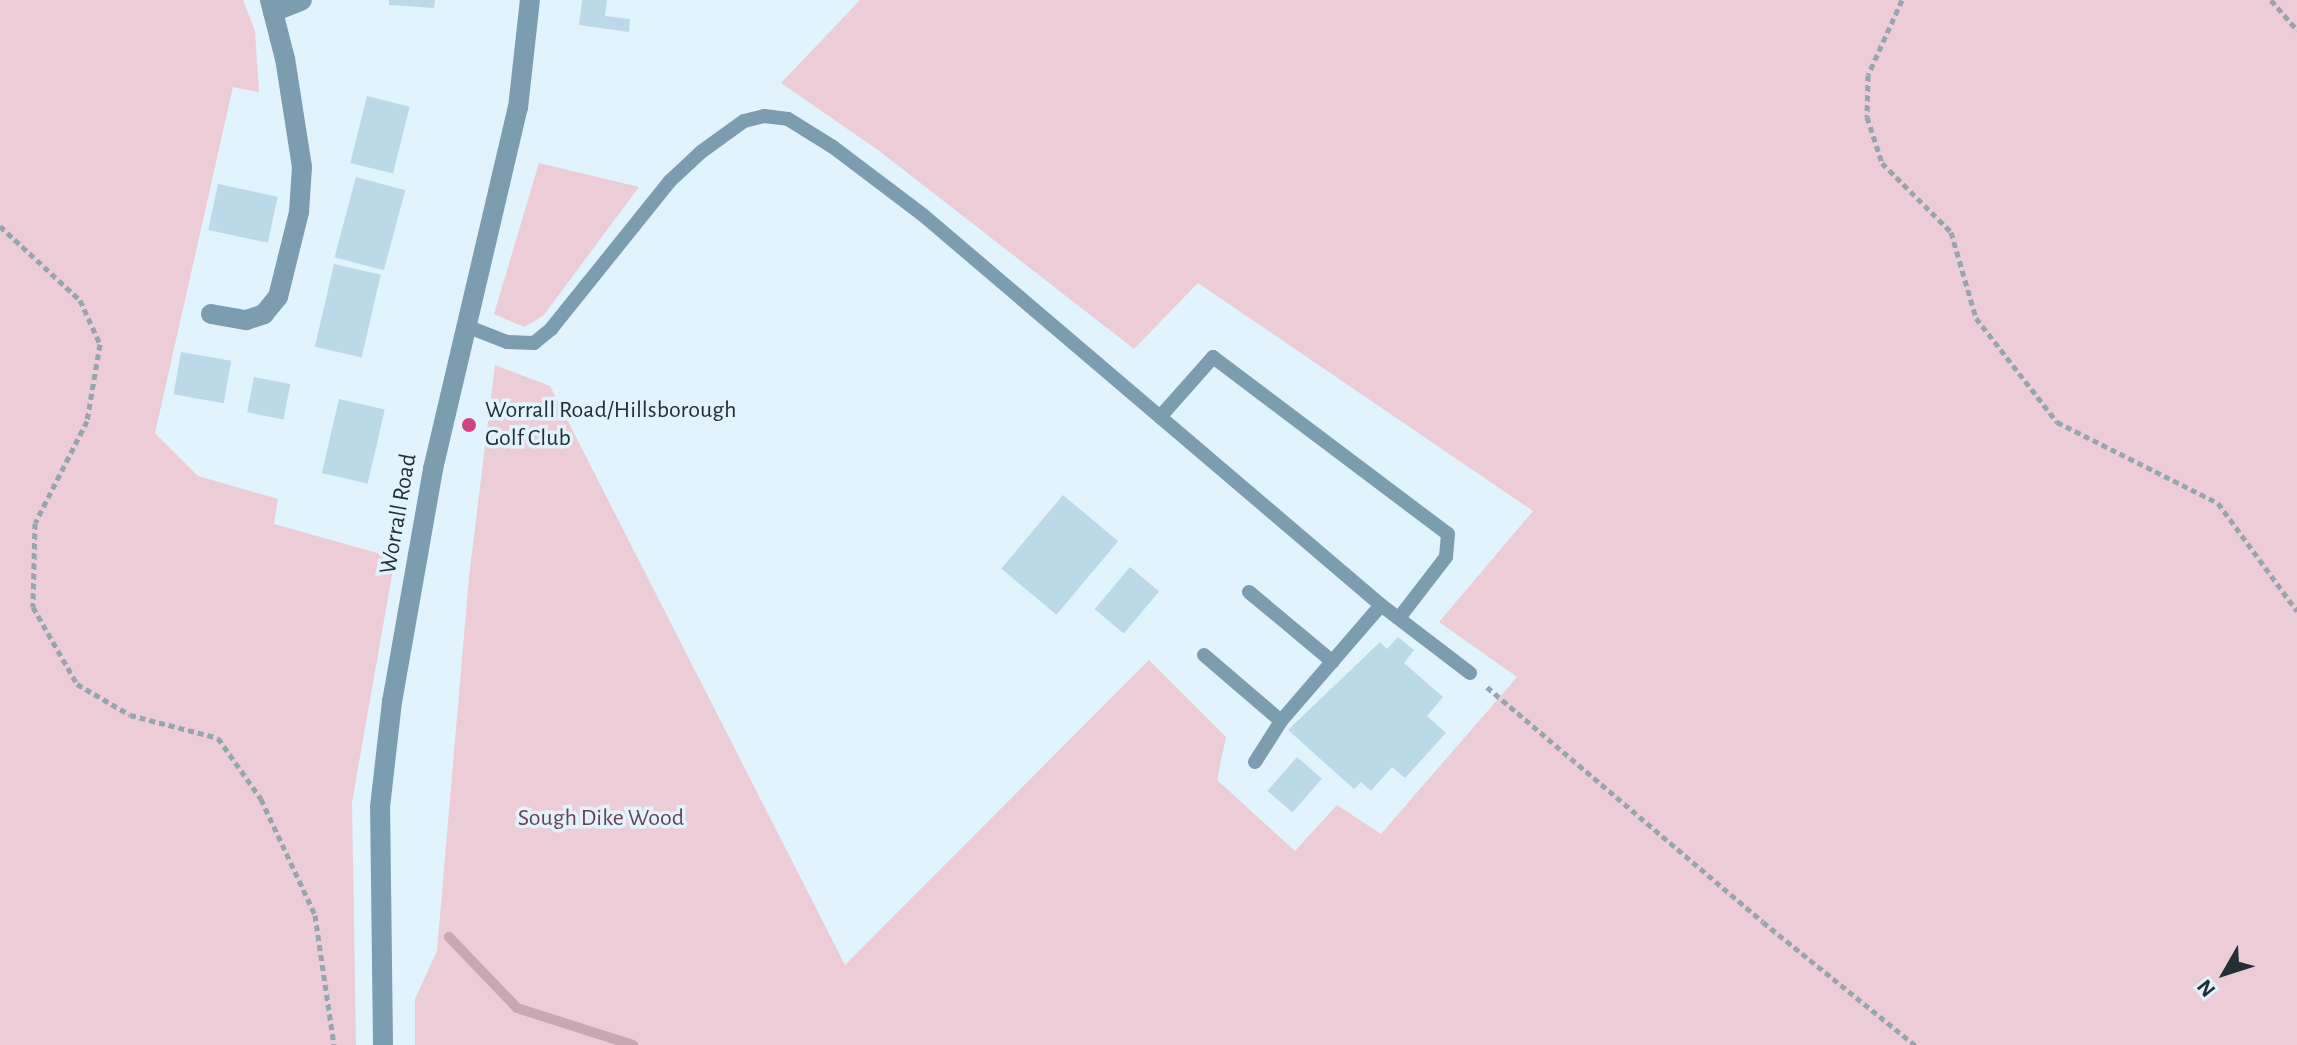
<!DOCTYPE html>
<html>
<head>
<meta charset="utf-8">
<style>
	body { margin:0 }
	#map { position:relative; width:2297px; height:1045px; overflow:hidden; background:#e1f3fd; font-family:"Alegreya Sans",sans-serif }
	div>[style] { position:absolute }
	.green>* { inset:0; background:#ecccd7 }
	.stream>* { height:10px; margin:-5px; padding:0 5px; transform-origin:5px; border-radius:5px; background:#c8a7b2 }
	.building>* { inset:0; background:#bcd9ea; transform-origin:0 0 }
	.path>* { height:5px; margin-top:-2.5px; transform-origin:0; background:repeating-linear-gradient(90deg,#96a6ae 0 6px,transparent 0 10px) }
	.service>* { height:14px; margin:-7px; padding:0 7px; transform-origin:7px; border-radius:7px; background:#7c9daf }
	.minor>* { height:20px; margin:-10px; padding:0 10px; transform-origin:10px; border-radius:10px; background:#7c9daf }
	.tertiary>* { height:20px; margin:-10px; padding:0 10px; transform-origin:10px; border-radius:10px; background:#7c9daf }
	.dots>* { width:22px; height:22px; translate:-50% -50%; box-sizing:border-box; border:4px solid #e1f3fd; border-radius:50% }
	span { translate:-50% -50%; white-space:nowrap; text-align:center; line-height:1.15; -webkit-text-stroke:7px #e1f3fd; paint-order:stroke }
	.poi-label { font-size:24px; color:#232f35 }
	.left { translate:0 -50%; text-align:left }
	.street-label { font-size:24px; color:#232f35 }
	.park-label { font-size:24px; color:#704052 }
	.north { position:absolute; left:2185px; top:933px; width:80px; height:80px; -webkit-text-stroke:6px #e1f3fd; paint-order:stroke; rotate:231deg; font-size:22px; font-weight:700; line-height:32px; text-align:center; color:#232f35 }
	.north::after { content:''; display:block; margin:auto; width:28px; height:36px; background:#232f35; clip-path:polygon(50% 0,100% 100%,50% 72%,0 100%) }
</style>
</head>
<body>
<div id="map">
	<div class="green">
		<div style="clip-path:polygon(0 0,243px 0,255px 31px,259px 92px,233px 87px,155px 433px,198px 476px,278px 499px,274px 524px,395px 558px,352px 802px,356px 1045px,0 1045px)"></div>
		<div style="clip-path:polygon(860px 0,2297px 0,2297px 1045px,415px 1045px,415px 999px,437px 951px,469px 577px,495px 365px,550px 386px,845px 965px,1149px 660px,1226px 737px,1217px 780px,1295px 851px,1337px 805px,1381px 834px,1517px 677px,1439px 622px,1533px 511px,1198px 283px,1134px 349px,878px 150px,781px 83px)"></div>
		<div style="clip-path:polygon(539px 163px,639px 187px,543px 316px,524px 327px,494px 314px)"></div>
	</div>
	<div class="stream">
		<div style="left:449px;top:937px;width:98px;rotate:46.2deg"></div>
		<div style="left:517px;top:1008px;width:122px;rotate:17.7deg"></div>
	</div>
	<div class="building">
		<div style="clip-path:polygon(389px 0,435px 0,434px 8px,389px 5px)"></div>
		<div style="clip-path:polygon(582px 0,607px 0,605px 16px,630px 19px,629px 32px,579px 25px)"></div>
		<div style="left:367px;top:96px;width:44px;height:69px;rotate:14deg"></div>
		<div style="left:356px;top:177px;width:51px;height:83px;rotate:15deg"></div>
		<div style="left:218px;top:184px;width:61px;height:47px;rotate:12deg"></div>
		<div style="left:334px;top:264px;width:48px;height:85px;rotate:13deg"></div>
		<div style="left:181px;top:352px;width:51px;height:43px;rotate:10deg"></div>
		<div style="left:254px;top:377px;width:37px;height:36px;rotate:11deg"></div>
		<div style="left:339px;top:399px;width:47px;height:76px;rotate:13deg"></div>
		<div style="left:1063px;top:495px;width:72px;height:96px;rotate:40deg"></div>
		<div style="left:1130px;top:567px;width:38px;height:55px;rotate:40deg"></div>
		<div style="clip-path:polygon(1398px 637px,1414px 650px,1404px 663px,1443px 697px,1427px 716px,1446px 733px,1405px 778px,1392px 767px,1371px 791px,1361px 782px,1354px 789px,1288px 730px,1380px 642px,1387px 649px)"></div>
		<div style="left:1297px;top:757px;width:33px;height:45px;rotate:41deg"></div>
	</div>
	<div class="path">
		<div style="left:1902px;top:0;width:82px;rotate:114.4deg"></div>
		<div style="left:1868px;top:75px;width:42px;rotate:91.4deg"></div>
		<div style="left:1867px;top:117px;width:48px;rotate:71.9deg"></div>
		<div style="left:1882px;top:163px;width:98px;rotate:45deg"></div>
		<div style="left:1951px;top:232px;width:90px;rotate:73.8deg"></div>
		<div style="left:1976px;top:318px;width:132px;rotate:52.1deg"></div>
		<div style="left:2057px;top:422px;width:180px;rotate:26.7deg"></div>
		<div style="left:2218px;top:503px;width:134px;rotate:53.8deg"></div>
		<div style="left:2271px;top:0;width:40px;rotate:49deg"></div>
		<div style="left:0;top:226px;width:109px;rotate:42.8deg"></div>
		<div style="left:80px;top:300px;width:48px;rotate:65.6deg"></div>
		<div style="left:100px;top:344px;width:78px;rotate:99.6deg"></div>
		<div style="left:87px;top:421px;width:114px;rotate:117deg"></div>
		<div style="left:35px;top:523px;width:84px;rotate:91.4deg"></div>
		<div style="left:33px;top:607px;width:89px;rotate:60.3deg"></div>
		<div style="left:77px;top:684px;width:61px;rotate:30.3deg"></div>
		<div style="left:130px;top:715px;width:91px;rotate:14.6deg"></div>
		<div style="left:218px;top:738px;width:75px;rotate:54.8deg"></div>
		<div style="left:261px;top:799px;width:128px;rotate:65deg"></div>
		<div style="left:315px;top:915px;width:131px;rotate:81.7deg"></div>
		<div style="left:1487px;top:687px;width:362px;rotate:40.4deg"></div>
		<div style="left:1763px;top:922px;width:196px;rotate:39deg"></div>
	</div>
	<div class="service">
		<div style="left:466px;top:326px;width:44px;rotate:21.3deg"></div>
		<div style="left:507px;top:342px;width:27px;rotate:2deg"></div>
		<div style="left:534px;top:343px;width:22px;rotate:-39deg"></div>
		<div style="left:551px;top:329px;width:190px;rotate:-51.2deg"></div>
		<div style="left:670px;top:181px;width:42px;rotate:-43.1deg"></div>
		<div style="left:701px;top:152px;width:53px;rotate:-35.8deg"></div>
		<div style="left:744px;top:121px;width:21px;rotate:-14deg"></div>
		<div style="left:764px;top:116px;width:24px;rotate:7deg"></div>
		<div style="left:788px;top:119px;width:53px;rotate:31.9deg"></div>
		<div style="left:833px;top:147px;width:113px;rotate:37.1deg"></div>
		<div style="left:923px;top:215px;width:602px;rotate:40.42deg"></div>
		<div style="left:1381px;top:605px;width:112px;rotate:37.4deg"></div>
		<div style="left:1160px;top:417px;width:80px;rotate:-48.5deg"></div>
		<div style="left:1213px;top:357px;width:294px;rotate:37deg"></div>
		<div style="left:1448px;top:534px;width:23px;rotate:95deg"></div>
		<div style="left:1446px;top:557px;width:77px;rotate:127.6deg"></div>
		<div style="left:1249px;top:592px;width:109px;rotate:39.8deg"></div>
		<div style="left:1204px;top:655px;width:101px;rotate:40.6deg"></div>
		<div style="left:1255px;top:762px;width:49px;rotate:-57.6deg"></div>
		<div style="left:1281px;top:721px;width:153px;rotate:-49.2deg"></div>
	</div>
	<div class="minor">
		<div style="left:273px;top:12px;width:31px;rotate:-22deg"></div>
		<div style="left:211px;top:314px;width:36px;rotate:10deg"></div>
		<div style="left:246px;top:320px;width:19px;rotate:-18deg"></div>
		<div style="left:264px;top:314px;width:22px;rotate:-51deg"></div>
		<div style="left:278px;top:297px;width:88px;rotate:-76.1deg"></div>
		<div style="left:299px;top:212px;width:45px;rotate:-86.2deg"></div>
		<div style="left:302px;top:167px;width:109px;rotate:-98.9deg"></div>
		<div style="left:285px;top:59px;width:61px;rotate:-104.3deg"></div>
	</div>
	<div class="tertiary">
		<div style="left:383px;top:1045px;width:238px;rotate:-90.7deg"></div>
		<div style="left:380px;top:807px;width:106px;rotate:-83.5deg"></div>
		<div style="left:392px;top:702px;width:237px;rotate:-80deg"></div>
		<div style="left:433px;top:469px;width:371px;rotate:-76.8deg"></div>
		<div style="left:518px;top:108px;width:109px;rotate:-83.7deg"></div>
	</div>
	<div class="dots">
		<div style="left:469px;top:425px;background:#cc4482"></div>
	</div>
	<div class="poi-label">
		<span class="left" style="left:485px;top:425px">Worrall Road/Hillsborough<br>Golf Club</span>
	</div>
	<div class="street-label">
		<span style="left:399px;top:514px;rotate:-80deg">Worrall Road</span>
	</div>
	<div class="park-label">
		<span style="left:601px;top:819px">Sough Dike Wood</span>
	</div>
	<div class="north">N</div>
</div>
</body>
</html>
